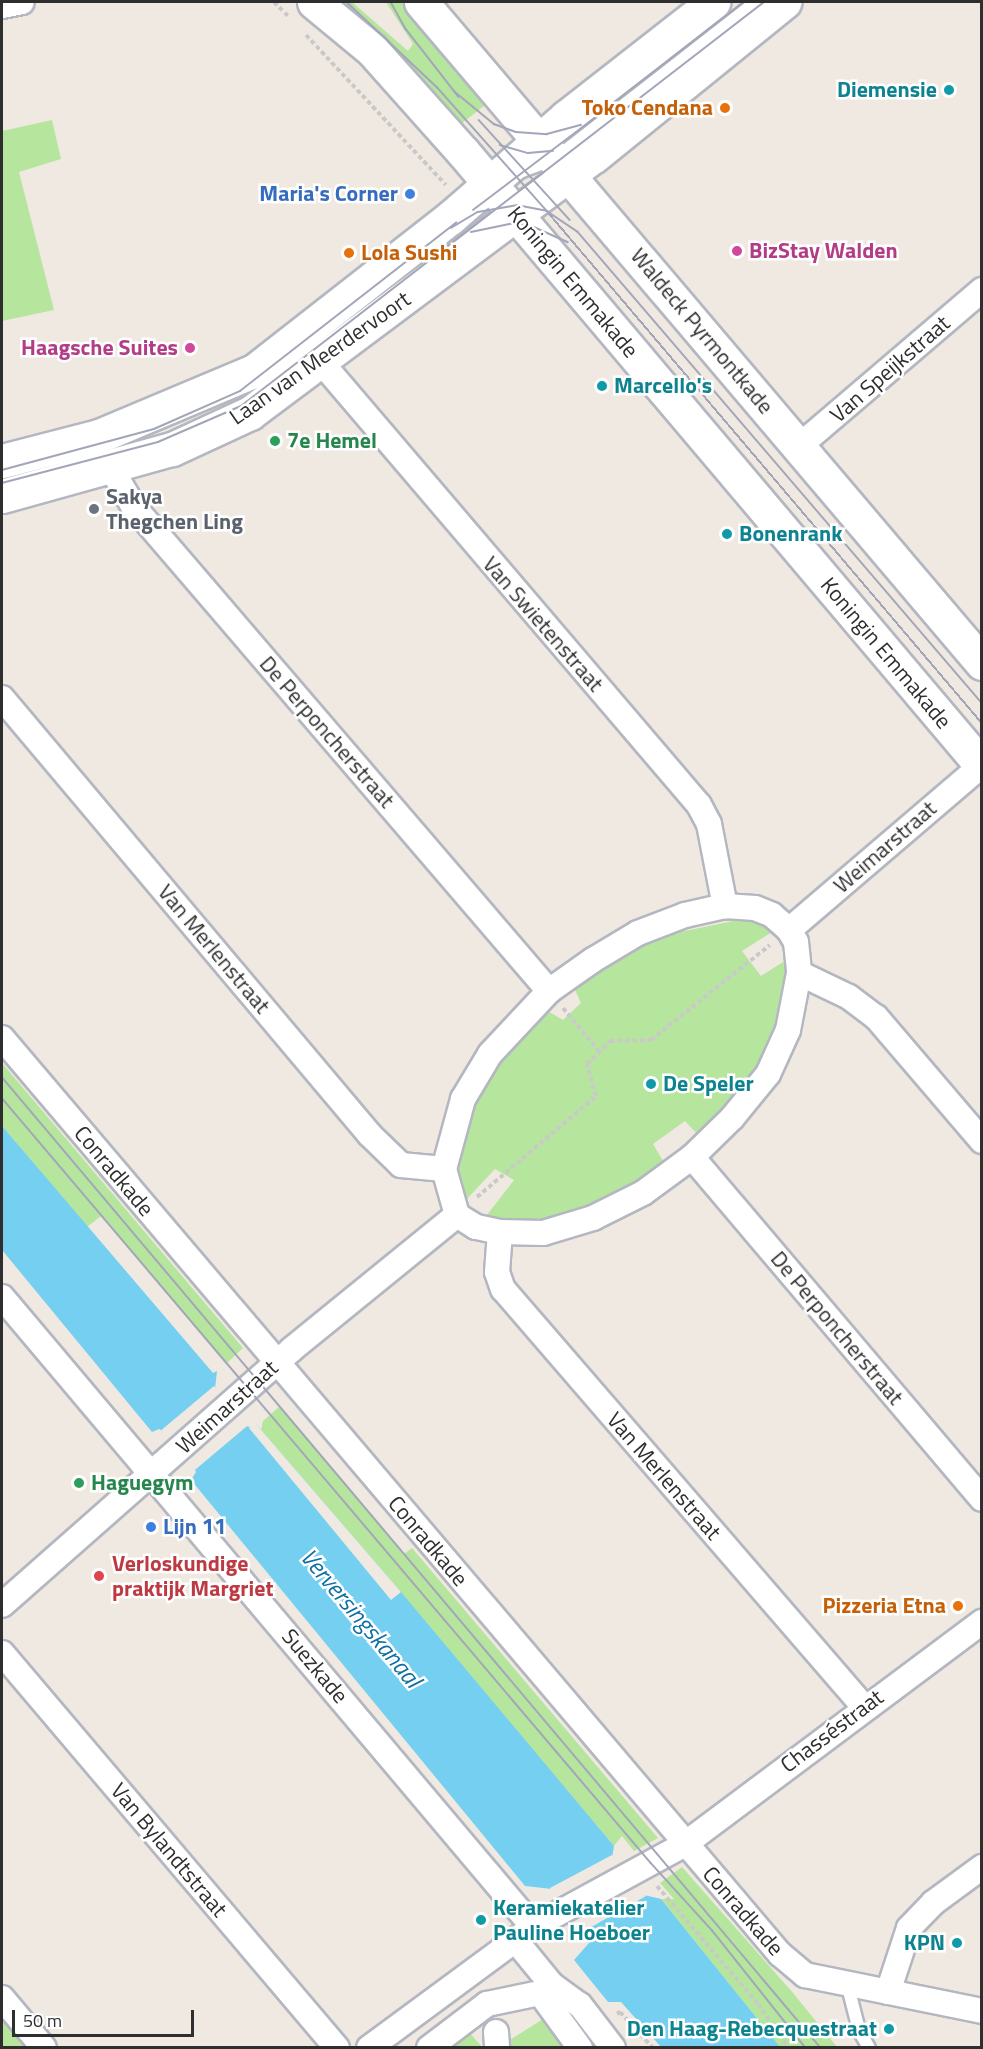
<!DOCTYPE html>
<html>
<head>
<meta charset="utf-8">
<style>
	body { margin:0 }
	#map { position:relative; width:983px; height:2049px; overflow:hidden; background:#efe9e1; font-family:"Titillium Web",sans-serif }
	div>[style] { position:absolute }
	.green>* { inset:0; background:#b6e59e }
	.water>* { inset:0; background:#75cff0 }
	.pier>* { inset:0; background:#efe9e1; transform-origin:0 0 }
	.path>* { height:4px; margin-top:-2px; transform-origin:0; background:repeating-linear-gradient(90deg,#c9c9c9 0 4.5px,transparent 0 7.5px) }
	.roads { filter:drop-shadow(2px 0 #b4b7c1) drop-shadow(-2px 0 #b4b7c1) drop-shadow(0 2px #b4b7c1) drop-shadow(0 -2px #b4b7c1) }
	.lane>* { height:12px; margin:-6px; padding:0 6px; transform-origin:6px; border-radius:6px; background:#fff }
	.street>* { height:24px; margin:-12px; padding:0 12px; transform-origin:12px; border-radius:12px; background:#fff }
	.secondary>* { height:33px; margin:-16.5px; padding:0 16.5px; transform-origin:16.5px; border-radius:16.5px; background:#fff }
	.tram>* { height:1.5px; margin:-0.75px; padding:0 0.75px; transform-origin:0.75px; border-radius:0.75px; background:#a3a6b8 }
	.dots>* { width:16px; height:16px; translate:-50% -50%; box-sizing:border-box; border:3px solid #fff; border-radius:50% }
	span { translate:-50% -50%; white-space:nowrap; text-align:center; line-height:1.15; -webkit-text-stroke:5px #fff; paint-order:stroke }
	.culture-label { font-size:22px; color:#0d838f; font-weight:700 }
	.right { translate:-100% -50%; text-align:right }
	.left { translate:0 -50%; text-align:left }
	.food-label { font-size:22px; color:#c56008; font-weight:700 }
	.shop-label { font-size:22px; color:#366cbe; font-weight:700 }
	.hotel-label { font-size:22px; color:#b23c85; font-weight:700 }
	.street-label { font-size:22px; color:#2e2e2e }
	.leisure-label { font-size:22px; color:#27864d; font-weight:700 }
	.worship-label { font-size:22px; color:#5b616d; font-weight:700 }
	.health-label { font-size:22px; color:#be3a42; font-weight:700 }
	.water-label { font-size:24px; color:#0d6fa3; font-style:italic }
	.frame { position:absolute; inset:0; border:3px solid #2e2e2e; pointer-events:none }
	.scale { position:absolute; left:12px; top:2010px; width:182px; height:27px; box-sizing:border-box; border:3px solid #2e2e2e; border-top:0; padding-left:8px; font-size:18px; line-height:21px; white-space:nowrap; color:#2e2e2e; -webkit-text-stroke:4px #fff; paint-order:stroke }
</style>
</head>
<body>
<div id="map">
	<div class="green">
		<div style="clip-path:polygon(334px 2px,352px 2px,408px 51px,413px 44px,386px 2px,406px 2px,489px 102px,456px 128px)"></div>
		<div style="clip-path:polygon(52px 120px,61px 159px,19px 172px,54px 310px,2px 321px,2px 131px)"></div>
		<div style="clip-path:polygon(738px 920px,759px 923px,772px 932px,742px 951px,761px 976px,788px 959px,791px 985px,773px 1044px,748px 1085px,701px 1138px,685px 1121px,653px 1144px,666px 1166px,627px 1192px,556px 1221px,483px 1220px,514px 1180px,495px 1169px,465px 1201px,459px 1194px,454px 1149px,483px 1080px,544px 1009px,563px 1020px,581px 1003px,572px 983px,622px 952px,656px 937px)"></div>
		<div style="clip-path:polygon(2px 1063px,243px 1348px,226px 1364px,101px 1216px,87px 1227px,2px 1126px)"></div>
		<div style="clip-path:polygon(280px 1406px,404px 1554px,412px 1548px,658px 1838px,634px 1851px,622px 1836px,614px 1846px,261px 1430px,263px 1421px)"></div>
		<div style="clip-path:polygon(682px 1867px,793px 1993px,837px 2047px,780px 2047px,661px 1899px,674px 1899px,660px 1883px)"></div>
		<div style="clip-path:polygon(2px 2015px,28px 2047px,2px 2047px)"></div>
		<div style="clip-path:polygon(543px 2019px,565px 2047px,502px 2048px,502px 2045px)"></div>
		<div style="clip-path:polygon(469px 2032px,482px 2047px,448px 2048px)"></div>
	</div>
	<div class="water">
		<div style="clip-path:polygon(2px 1126px,213px 1373px,217px 1371px,215px 1389px,244px 1425px,249px 1427px,256px 1424px,401px 1592px,614px 1846px,612px 1858px,644px 1895px,661px 1899px,780px 2047px,661px 2047px,621px 2002px,608px 2002px,574px 1960px,589px 1943px,585px 1928px,552px 1889px,525px 1886px,191px 1480px,196px 1472px,193px 1466px,164px 1432px,159px 1429px,152px 1432px,2px 1250px)"></div>
	</div>
	<div class="pier">
		<div style="left:214px;top:1386px;width:52px;height:69px;rotate:50deg"></div>
		<div style="clip-path:polygon(253px 1424px,256px 1424px,401px 1592px,391px 1600px,249px 1428px)"></div>
		<div style="clip-path:polygon(612px 1855px,646px 1896px,586px 1930px,550px 1888px)"></div>
	</div>
	<div class="path">
		<div style="left:274px;top:2px;width:20px;rotate:45deg"></div>
		<div style="left:306px;top:35px;width:205px;rotate:47deg"></div>
		<div style="left:563px;top:1008px;width:56px;rotate:50.1deg"></div>
		<div style="left:477px;top:1197px;width:156px;rotate:-40.3deg"></div>
		<div style="left:596px;top:1096px;width:33px;rotate:-106deg"></div>
		<div style="left:587px;top:1064px;width:33px;rotate:-45deg"></div>
		<div style="left:610px;top:1041px;width:41px;rotate:-1.4deg"></div>
		<div style="left:651px;top:1040px;width:152px;rotate:-38.6deg"></div>
		<div style="left:657px;top:1886px;width:155px;rotate:49.4deg"></div>
		<div style="left:758px;top:2004px;width:54px;rotate:54.8deg"></div>
		<div style="left:617px;top:2014px;width:4px;rotate:-34deg"></div>
		<div style="left:620px;top:2012px;width:49px;rotate:47.5deg"></div>
	</div>
	<div class="roads">
		<div class="lane">
			<div style="left:520px;top:172px;width:39px;rotate:-21deg"></div>
			<div style="left:556px;top:158px;width:254px;rotate:-38deg"></div>
			<div style="left:847px;top:1983px;width:49px;rotate:75.7deg"></div>
			<div style="left:859px;top:2030px;width:21px;rotate:61deg"></div>
		</div>
		<div class="street">
			<div style="left:2px;top:6px;width:20px;rotate:-11deg"></div>
			<div style="left:321px;top:362px;width:582px;rotate:49.53deg"></div>
			<div style="left:699px;top:805px;width:21px;rotate:62deg"></div>
			<div style="left:709px;top:824px;width:84px;rotate:79deg"></div>
			<div style="left:798px;top:447px;width:242px;rotate:-40.5deg"></div>
			<div style="left:111px;top:468px;width:44px;rotate:59.9deg"></div>
			<div style="left:133px;top:506px;width:639px;rotate:49.38deg"></div>
			<div style="left:2px;top:698px;width:571px;rotate:49.9deg"></div>
			<div style="left:370px;top:1135px;width:43px;rotate:44.1deg"></div>
			<div style="left:401px;top:1165px;width:43px;rotate:5.3deg"></div>
			<div style="left:725px;top:906px;width:30px;rotate:4deg"></div>
			<div style="left:755px;top:908px;width:18px;rotate:22deg"></div>
			<div style="left:772px;top:915px;width:23px;rotate:41deg"></div>
			<div style="left:789px;top:930px;width:14px;rotate:60deg"></div>
			<div style="left:796px;top:942px;width:31px;rotate:84deg"></div>
			<div style="left:799px;top:973px;width:58px;rotate:100.9deg"></div>
			<div style="left:788px;top:1030px;width:48px;rotate:114.4deg"></div>
			<div style="left:768px;top:1074px;width:57px;rotate:129.3deg"></div>
			<div style="left:732px;top:1118px;width:56px;rotate:135.7deg"></div>
			<div style="left:692px;top:1157px;width:61px;rotate:143.7deg"></div>
			<div style="left:643px;top:1193px;width:56px;rotate:153.4deg"></div>
			<div style="left:593px;top:1218px;width:52px;rotate:163.3deg"></div>
			<div style="left:543px;top:1233px;width:43px;rotate:-178.7deg"></div>
			<div style="left:500px;top:1232px;width:25px;rotate:-168deg"></div>
			<div style="left:476px;top:1227px;width:22px;rotate:-148deg"></div>
			<div style="left:457px;top:1215px;width:48px;rotate:-105.8deg"></div>
			<div style="left:444px;top:1169px;width:73px;rotate:-74.8deg"></div>
			<div style="left:463px;top:1099px;width:52px;rotate:-59deg"></div>
			<div style="left:490px;top:1054px;width:86px;rotate:-46.9deg"></div>
			<div style="left:549px;top:991px;width:54px;rotate:-35.2deg"></div>
			<div style="left:593px;top:960px;width:52px;rotate:-31deg"></div>
			<div style="left:638px;top:933px;width:50px;rotate:-21deg"></div>
			<div style="left:685px;top:915px;width:41px;rotate:-12.7deg"></div>
			<div style="left:789px;top:930px;width:254px;rotate:-40.5deg"></div>
			<div style="left:799px;top:973px;width:55px;rotate:25.6deg"></div>
			<div style="left:849px;top:997px;width:34px;rotate:37deg"></div>
			<div style="left:876px;top:1017px;width:163px;rotate:49.5deg"></div>
			<div style="left:2px;top:1038px;width:1202px;rotate:49.66deg"></div>
			<div style="left:780px;top:1954px;width:33px;rotate:40deg"></div>
			<div style="left:805px;top:1975px;width:181px;rotate:11.5deg"></div>
			<div style="left:692px;top:1157px;width:448px;rotate:49.7deg"></div>
			<div style="left:500px;top:1232px;width:40px;rotate:94.3deg"></div>
			<div style="left:497px;top:1272px;width:18px;rotate:71deg"></div>
			<div style="left:503px;top:1289px;width:552px;rotate:49.18deg"></div>
			<div style="left:2px;top:1297px;width:824px;rotate:49.87deg"></div>
			<div style="left:2px;top:1605px;width:387px;rotate:-41.4deg"></div>
			<div style="left:292px;top:1349px;width:213px;rotate:-39.1deg"></div>
			<div style="left:2px;top:1653px;width:518px;rotate:49.7deg"></div>
			<div style="left:552px;top:1985px;width:34px;rotate:36deg"></div>
			<div style="left:580px;top:2005px;width:54px;rotate:52.5deg"></div>
			<div style="left:888px;top:1992px;width:67px;rotate:-71.8deg"></div>
			<div style="left:909px;top:1928px;width:35px;rotate:-46deg"></div>
			<div style="left:933px;top:1903px;width:61px;rotate:-36.3deg"></div>
			<div style="left:540px;top:1993px;width:68px;rotate:54deg"></div>
			<div style="left:2px;top:1998px;width:65px;rotate:50deg"></div>
			<div style="left:496px;top:2032px;width:16px;rotate:86deg"></div>
			<div style="left:369px;top:2048px;width:204px;rotate:-36.4deg"></div>
			<div style="left:533px;top:1927px;width:173px;rotate:-28.6deg"></div>
			<div style="left:685px;top:1844px;width:371px;rotate:-36.8deg"></div>
			<div style="left:429px;top:2048px;width:73px;rotate:-37.2deg"></div>
			<div style="left:487px;top:2004px;width:54px;rotate:-11.7deg"></div>
			<div style="left:540px;top:1993px;width:14px;rotate:-34deg"></div>
			<div style="left:552px;top:1985px;width:58px;rotate:-129.4deg"></div>
		</div>
		<div class="secondary">
			<div style="left:314px;top:2px;width:75px;rotate:39.6deg"></div>
			<div style="left:372px;top:50px;width:137px;rotate:48.3deg"></div>
			<div style="left:463px;top:152px;width:804px;rotate:49.79deg"></div>
			<div style="left:421px;top:2px;width:867px;rotate:49.68deg"></div>
			<div style="left:2px;top:461px;width:100px;rotate:-14.5deg"></div>
			<div style="left:99px;top:436px;width:168px;rotate:-22.8deg"></div>
			<div style="left:254px;top:371px;width:249px;rotate:-38deg"></div>
			<div style="left:450px;top:218px;width:154px;rotate:-41deg"></div>
			<div style="left:566px;top:117px;width:187px;rotate:-38deg"></div>
			<div style="left:2px;top:496px;width:176px;rotate:-15.5deg"></div>
			<div style="left:172px;top:449px;width:86px;rotate:-24.8deg"></div>
			<div style="left:250px;top:413px;width:429px;rotate:-36.8deg"></div>
			<div style="left:594px;top:156px;width:245px;rotate:-39deg"></div>
		</div>
	</div>
	<div class="tram">
		<div style="left:347px;top:2px;width:124px;rotate:43.4deg"></div>
		<div style="left:437px;top:87px;width:166px;rotate:48.4deg"></div>
		<div style="left:547px;top:211px;width:672px;rotate:49.65deg"></div>
		<div style="left:391px;top:2px;width:31px;rotate:61deg"></div>
		<div style="left:406px;top:29px;width:86px;rotate:52.1deg"></div>
		<div style="left:454px;top:91px;width:52px;rotate:39.5deg"></div>
		<div style="left:494px;top:124px;width:23px;rotate:20deg"></div>
		<div style="left:516px;top:132px;width:31px;rotate:4deg"></div>
		<div style="left:547px;top:134px;width:35px;rotate:-15deg"></div>
		<div style="left:599px;top:114px;width:183px;rotate:-37.7deg"></div>
		<div style="left:479px;top:120px;width:135px;rotate:47.7deg"></div>
		<div style="left:500px;top:145px;width:29px;rotate:16deg"></div>
		<div style="left:528px;top:153px;width:25px;rotate:-5deg"></div>
		<div style="left:473px;top:210px;width:164px;rotate:-37.1deg"></div>
		<div style="left:451px;top:228px;width:31px;rotate:-31deg"></div>
		<div style="left:478px;top:212px;width:40px;rotate:-10deg"></div>
		<div style="left:517px;top:205px;width:31px;rotate:11deg"></div>
		<div style="left:547px;top:211px;width:37px;rotate:34deg"></div>
		<div style="left:578px;top:232px;width:621px;rotate:49.38deg"></div>
		<div style="left:471px;top:232px;width:45px;rotate:-11.6deg"></div>
		<div style="left:515px;top:223px;width:19px;rotate:12deg"></div>
		<div style="left:534px;top:227px;width:37px;rotate:24deg"></div>
		<div style="left:2px;top:470px;width:157px;rotate:-15.1deg"></div>
		<div style="left:154px;top:429px;width:94px;rotate:-23.8deg"></div>
		<div style="left:240px;top:391px;width:274px;rotate:-37.9deg"></div>
		<div style="left:2px;top:483px;width:161px;rotate:-14.7deg"></div>
		<div style="left:158px;top:442px;width:90px;rotate:-23.4deg"></div>
		<div style="left:241px;top:406px;width:661px;rotate:-37.68deg"></div>
		<div style="left:2px;top:1077px;width:1270px;rotate:49.85deg"></div>
		<div style="left:2px;top:1098px;width:1003px;rotate:49.69deg"></div>
		<div style="left:651px;top:1863px;width:91px;rotate:47.7deg"></div>
		<div style="left:712px;top:1930px;width:151px;rotate:51.5deg"></div>
	</div>
	<div class="dots">
		<div style="left:949px;top:90px;background:#0f9aa8"></div>
		<div style="left:725px;top:108px;background:#e8710a"></div>
		<div style="left:410px;top:194px;background:#3f7fe0"></div>
		<div style="left:737px;top:251px;background:#d1479c"></div>
		<div style="left:349px;top:253px;background:#e8710a"></div>
		<div style="left:190px;top:348px;background:#d1479c"></div>
		<div style="left:602px;top:386px;background:#0f9aa8"></div>
		<div style="left:275px;top:441px;background:#2e9e5b"></div>
		<div style="left:94px;top:509px;background:#6b7280"></div>
		<div style="left:727px;top:534px;background:#0f9aa8"></div>
		<div style="left:651px;top:1084px;background:#0f9aa8"></div>
		<div style="left:79px;top:1483px;background:#2e9e5b"></div>
		<div style="left:151px;top:1527px;background:#3f7fe0"></div>
		<div style="left:99px;top:1576px;background:#e0444e"></div>
		<div style="left:958px;top:1606px;background:#e8710a"></div>
		<div style="left:481px;top:1920px;background:#0f9aa8"></div>
		<div style="left:957px;top:1943px;background:#0f9aa8"></div>
		<div style="left:889px;top:2029px;background:#0f9aa8"></div>
	</div>
	<div class="culture-label">
		<span class="right" style="left:937px;top:90px">Diemensie</span>
		<span class="left" style="left:614px;top:386px">Marcello's</span>
		<span class="left" style="left:739px;top:534px">Bonenrank</span>
		<span class="left" style="left:663px;top:1084px">De Speler</span>
		<span class="left" style="left:493px;top:1920px">Keramiekatelier<br>Pauline Hoeboer</span>
		<span class="right" style="left:945px;top:1943px">KPN</span>
		<span class="right" style="left:877px;top:2029px">Den Haag-Rebecquestraat</span>
	</div>
	<div class="food-label">
		<span class="right" style="left:713px;top:108px">Toko Cendana</span>
		<span class="left" style="left:361px;top:253px">Lola Sushi</span>
		<span class="right" style="left:946px;top:1606px">Pizzeria Etna</span>
	</div>
	<div class="shop-label">
		<span class="right" style="left:398px;top:194px">Maria's Corner</span>
		<span class="left" style="left:163px;top:1527px">Lijn 11</span>
	</div>
	<div class="hotel-label">
		<span class="left" style="left:749px;top:251px">BizStay Walden</span>
		<span class="right" style="left:178px;top:348px">Haagsche Suites</span>
	</div>
	<div class="street-label">
		<span style="left:573px;top:282px;rotate:50deg">Koningin Emmakade</span>
		<span style="left:702px;top:331px;rotate:50deg">Waldeck Pyrmontkade</span>
		<span style="left:320px;top:358px;rotate:-35deg">Laan van Meerdervoort</span>
		<span style="left:890px;top:369px;rotate:-41deg">Van Speijkstraat</span>
		<span style="left:543px;top:624px;rotate:49deg">Van Swietenstraat</span>
		<span style="left:886px;top:653px;rotate:50deg">Koningin Emmakade</span>
		<span style="left:327px;top:732px;rotate:49deg">De Perponcherstraat</span>
		<span style="left:885px;top:847px;rotate:-41deg">Weimarstraat</span>
		<span style="left:214px;top:949px;rotate:50deg">Van Merlenstraat</span>
		<span style="left:114px;top:1171px;rotate:50deg">Conradkade</span>
		<span style="left:837px;top:1328px;rotate:50deg">De Perponcherstraat</span>
		<span style="left:227px;top:1407px;rotate:-42deg">Weimarstraat</span>
		<span style="left:664px;top:1476px;rotate:49deg">Van Merlenstraat</span>
		<span style="left:428px;top:1541px;rotate:50deg">Conradkade</span>
		<span style="left:315px;top:1666px;rotate:50deg">Suezkade</span>
		<span style="left:832px;top:1731px;rotate:-37deg">Chasséstraat</span>
		<span style="left:169px;top:1850px;rotate:50deg">Van Bylandtstraat</span>
		<span style="left:743px;top:1911px;rotate:49deg">Conradkade</span>
	</div>
	<div class="leisure-label">
		<span class="left" style="left:287px;top:441px">7e Hemel</span>
		<span class="left" style="left:91px;top:1483px">Haguegym</span>
	</div>
	<div class="worship-label">
		<span class="left" style="left:106px;top:509px">Sakya<br>Thegchen Ling</span>
	</div>
	<div class="health-label">
		<span class="left" style="left:112px;top:1576px">Verloskundige<br>praktijk Margriet</span>
	</div>
	<div class="water-label">
		<span style="left:361px;top:1618px;rotate:50deg">Verversingskanaal</span>
	</div>
	<div class="frame"></div>
	<div class="scale">50 m</div>
</div>
</body>
</html>
